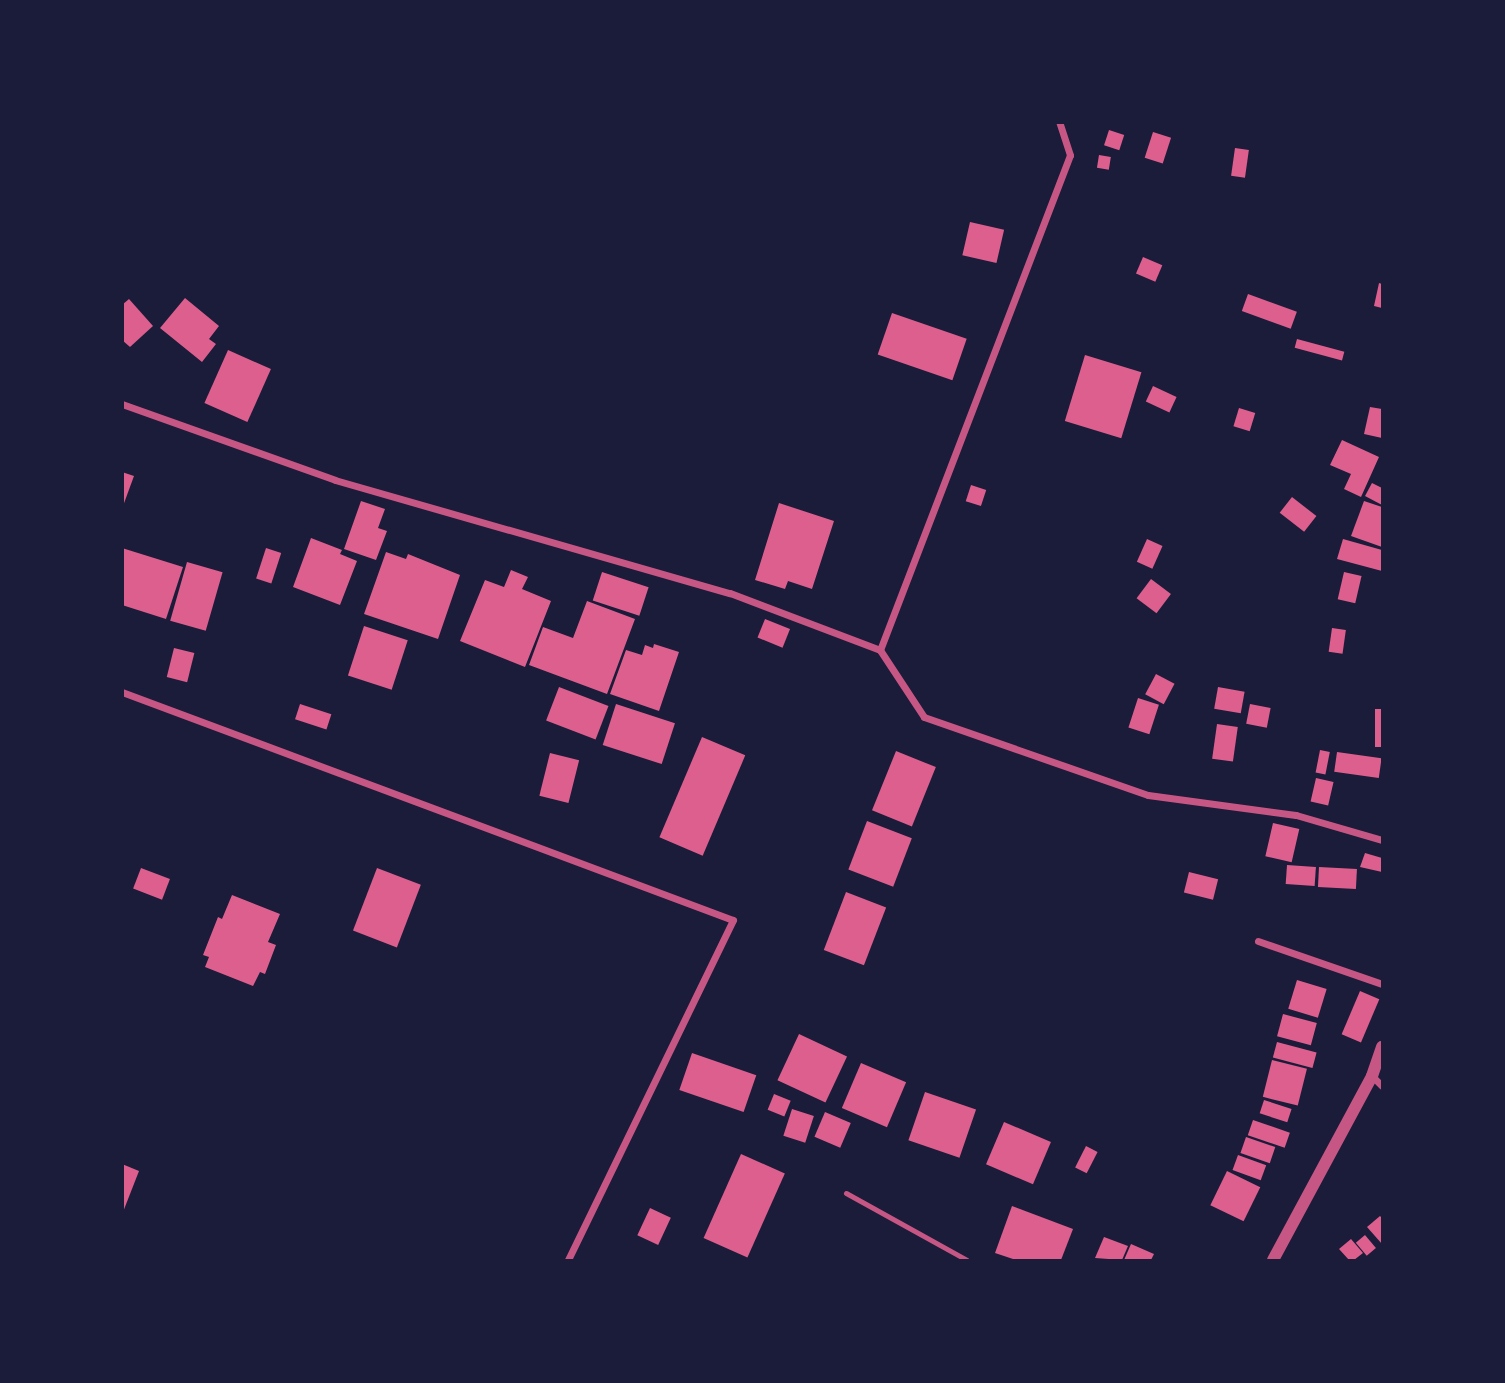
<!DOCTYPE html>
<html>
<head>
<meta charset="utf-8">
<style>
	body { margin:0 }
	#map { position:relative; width:1505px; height:1383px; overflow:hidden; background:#1b1b3a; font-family:Manrope,sans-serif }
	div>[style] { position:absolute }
	.building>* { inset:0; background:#dd5f8e; transform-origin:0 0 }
	.service>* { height:5px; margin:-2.5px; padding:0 2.5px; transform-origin:2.5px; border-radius:2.5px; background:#c65784 }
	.minor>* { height:7px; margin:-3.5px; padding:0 3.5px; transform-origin:3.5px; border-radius:3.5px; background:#c65784 }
	.tertiary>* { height:12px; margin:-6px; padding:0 6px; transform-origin:6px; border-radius:6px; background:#c65784 }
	span { translate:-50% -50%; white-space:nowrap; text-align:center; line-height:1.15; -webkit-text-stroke:7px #1b1b3a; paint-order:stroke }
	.frame { position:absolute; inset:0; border:124px solid #1b1b3a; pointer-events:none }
</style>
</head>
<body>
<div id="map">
	<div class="building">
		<div style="left:1109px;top:130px;width:16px;height:16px;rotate:18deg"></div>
		<div style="left:1153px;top:132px;width:19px;height:27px;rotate:18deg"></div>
		<div style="left:1235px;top:148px;width:14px;height:28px;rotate:8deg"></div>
		<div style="left:1099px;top:155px;width:12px;height:13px;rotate:9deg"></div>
		<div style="left:970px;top:222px;width:35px;height:34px;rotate:13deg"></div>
		<div style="left:1143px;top:257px;width:21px;height:18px;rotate:23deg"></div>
		<div style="clip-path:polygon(1379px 283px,1382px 284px,1382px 308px,1374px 306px)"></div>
		<div style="left:1248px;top:294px;width:52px;height:18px;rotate:20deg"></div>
		<div style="clip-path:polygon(185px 298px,219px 326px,209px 339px,216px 344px,202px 362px,160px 328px)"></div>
		<div style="clip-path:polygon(129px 299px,153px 326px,130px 347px,122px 340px,122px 305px)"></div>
		<div style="left:892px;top:313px;width:79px;height:44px;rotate:19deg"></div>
		<div style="left:1297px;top:339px;width:49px;height:9px;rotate:15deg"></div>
		<div style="left:228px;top:350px;width:47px;height:58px;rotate:24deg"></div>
		<div style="left:1085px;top:355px;width:59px;height:69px;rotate:17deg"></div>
		<div style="left:1153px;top:386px;width:26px;height:17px;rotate:25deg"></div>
		<div style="clip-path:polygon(1370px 407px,1382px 409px,1382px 438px,1364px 434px)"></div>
		<div style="left:1239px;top:408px;width:17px;height:19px;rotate:17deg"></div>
		<div style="clip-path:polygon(1342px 440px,1379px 457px,1361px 497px,1344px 489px,1351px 474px,1330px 465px)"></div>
		<div style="clip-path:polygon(122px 472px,134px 476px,123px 506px,122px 506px)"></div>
		<div style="clip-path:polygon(1372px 483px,1382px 488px,1382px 505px,1365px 496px)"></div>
		<div style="left:971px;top:485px;width:16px;height:17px;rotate:18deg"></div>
		<div style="left:1292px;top:497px;width:31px;height:20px;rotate:38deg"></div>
		<div style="clip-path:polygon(361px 501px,385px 509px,378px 528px,387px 531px,376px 560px,344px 549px)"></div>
		<div style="clip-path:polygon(1364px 501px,1382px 507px,1382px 547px,1351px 536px)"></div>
		<div style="clip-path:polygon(779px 503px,834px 521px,812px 589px,788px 581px,785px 589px,755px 580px)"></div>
		<div style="clip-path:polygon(311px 538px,342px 550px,340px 554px,357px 561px,340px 605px,293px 587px)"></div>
		<div style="left:1147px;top:539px;width:17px;height:25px;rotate:24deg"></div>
		<div style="clip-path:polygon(1343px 539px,1382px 550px,1382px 571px,1337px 559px)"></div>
		<div style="clip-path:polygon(122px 548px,183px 567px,166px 619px,122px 605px)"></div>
		<div style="left:266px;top:548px;width:16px;height:32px;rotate:18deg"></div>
		<div style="clip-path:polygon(386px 552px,406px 559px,408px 554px,460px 575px,438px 639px,364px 614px)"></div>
		<div style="left:187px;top:562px;width:37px;height:61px;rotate:16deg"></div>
		<div style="clip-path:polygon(511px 570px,528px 577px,522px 589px,551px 601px,525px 667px,460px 641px,485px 580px,504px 587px)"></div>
		<div style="left:602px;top:572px;width:49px;height:30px;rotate:18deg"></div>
		<div style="left:1344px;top:572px;width:18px;height:28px;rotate:13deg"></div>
		<div style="left:1151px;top:579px;width:25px;height:24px;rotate:37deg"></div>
		<div style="clip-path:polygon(587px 601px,635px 619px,607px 694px,529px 665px,543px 627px,573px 638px)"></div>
		<div style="left:765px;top:619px;width:27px;height:20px;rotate:22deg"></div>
		<div style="left:364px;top:626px;width:46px;height:52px;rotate:18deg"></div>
		<div style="left:1332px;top:628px;width:14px;height:24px;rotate:8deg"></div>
		<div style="clip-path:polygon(654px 644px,679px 652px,659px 711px,610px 694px,626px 650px,642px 655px,645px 645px,653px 648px)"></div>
		<div style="left:174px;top:648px;width:21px;height:30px;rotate:14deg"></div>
		<div style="left:1156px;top:674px;width:21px;height:23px;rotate:28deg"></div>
		<div style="left:559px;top:687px;width:53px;height:36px;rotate:21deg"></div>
		<div style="left:1218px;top:687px;width:27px;height:22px;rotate:10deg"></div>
		<div style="left:1138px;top:698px;width:22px;height:31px;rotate:18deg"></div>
		<div style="left:300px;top:704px;width:33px;height:16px;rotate:18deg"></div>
		<div style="left:616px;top:704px;width:62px;height:43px;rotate:18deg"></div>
		<div style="left:1250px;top:704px;width:21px;height:20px;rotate:11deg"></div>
		<div style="left:1375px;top:709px;width:7px;height:38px"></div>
		<div style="left:1217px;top:724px;width:21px;height:35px;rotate:8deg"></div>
		<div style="left:702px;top:737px;width:47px;height:109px;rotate:23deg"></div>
		<div style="left:1320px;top:750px;width:10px;height:23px;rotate:11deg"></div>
		<div style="left:896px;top:751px;width:43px;height:64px;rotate:22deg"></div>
		<div style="left:1337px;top:752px;width:45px;height:20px;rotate:8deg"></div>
		<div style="left:550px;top:753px;width:30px;height:44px;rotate:14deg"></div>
		<div style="left:1316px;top:778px;width:18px;height:24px;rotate:13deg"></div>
		<div style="left:867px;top:821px;width:48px;height:52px;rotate:21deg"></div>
		<div style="left:1273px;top:823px;width:27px;height:34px;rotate:13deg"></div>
		<div style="clip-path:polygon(1365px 853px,1382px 858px,1382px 872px,1360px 867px)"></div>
		<div style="left:1287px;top:865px;width:29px;height:19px;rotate:4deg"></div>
		<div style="left:1319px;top:867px;width:38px;height:20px;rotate:3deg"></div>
		<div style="left:141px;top:868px;width:31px;height:22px;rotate:21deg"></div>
		<div style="left:377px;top:868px;width:47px;height:67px;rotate:21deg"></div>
		<div style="left:1189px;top:872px;width:30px;height:21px;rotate:14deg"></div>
		<div style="left:846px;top:892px;width:43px;height:62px;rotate:21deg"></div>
		<div style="clip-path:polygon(232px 895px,280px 914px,268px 942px,276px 945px,265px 974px,260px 972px,253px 986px,205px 967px,209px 957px,203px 955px,218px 917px,222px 919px)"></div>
		<div style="left:1297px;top:980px;width:31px;height:30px;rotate:17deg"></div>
		<div style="left:1360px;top:991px;width:21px;height:47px;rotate:23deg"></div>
		<div style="left:1283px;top:1014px;width:35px;height:23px;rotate:15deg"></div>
		<div style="left:799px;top:1034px;width:53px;height:51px;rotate:25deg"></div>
		<div style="left:1277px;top:1042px;width:41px;height:16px;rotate:15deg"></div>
		<div style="left:692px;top:1053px;width:68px;height:39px;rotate:19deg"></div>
		<div style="left:1272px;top:1060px;width:36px;height:38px;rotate:14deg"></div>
		<div style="left:861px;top:1063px;width:49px;height:49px;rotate:23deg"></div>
		<div style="left:925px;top:1092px;width:54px;height:51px;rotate:19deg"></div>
		<div style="left:774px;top:1094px;width:18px;height:17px;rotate:22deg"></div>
		<div style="left:1264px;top:1100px;width:29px;height:14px;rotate:18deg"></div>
		<div style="left:792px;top:1109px;width:23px;height:28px;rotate:18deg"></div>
		<div style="left:825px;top:1112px;width:28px;height:27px;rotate:23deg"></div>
		<div style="left:1253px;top:1120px;width:39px;height:16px;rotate:19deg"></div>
		<div style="left:1004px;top:1122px;width:51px;height:46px;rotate:23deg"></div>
		<div style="left:1246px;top:1137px;width:31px;height:17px;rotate:19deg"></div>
		<div style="left:1086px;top:1146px;width:13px;height:24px;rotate:27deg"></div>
		<div style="left:741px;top:1154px;width:48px;height:92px;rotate:24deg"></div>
		<div style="left:1238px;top:1155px;width:30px;height:16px;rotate:20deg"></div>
		<div style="clip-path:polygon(122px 1164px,139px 1171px,123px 1212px,122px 1212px)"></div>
		<div style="left:1227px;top:1171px;width:37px;height:38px;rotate:26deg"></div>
		<div style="clip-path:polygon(1012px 1206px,1073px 1229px,1061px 1260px,1016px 1260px,995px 1253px)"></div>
		<div style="left:650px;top:1208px;width:23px;height:30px;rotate:25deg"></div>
		<div style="clip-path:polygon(1380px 1216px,1382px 1218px,1382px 1244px,1367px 1227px)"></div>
		<div style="left:1365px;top:1235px;width:17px;height:12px;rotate:50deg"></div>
		<div style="clip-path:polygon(1104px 1237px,1128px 1246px,1122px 1260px,1095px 1258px)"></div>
		<div style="clip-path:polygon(1351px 1239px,1363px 1253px,1354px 1260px,1349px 1260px,1339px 1249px)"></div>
		<div style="clip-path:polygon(1131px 1244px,1154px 1254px,1151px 1260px,1124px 1260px)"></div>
	</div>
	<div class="service">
		<div style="left:846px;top:1193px;width:138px;rotate:29deg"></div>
	</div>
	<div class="minor">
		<div style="left:122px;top:404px;width:226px;rotate:19.6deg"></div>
		<div style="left:335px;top:480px;width:411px;rotate:16deg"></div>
		<div style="left:730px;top:593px;width:160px;rotate:20.8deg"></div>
		<div style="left:880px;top:650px;width:80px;rotate:56.7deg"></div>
		<div style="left:924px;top:717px;width:237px;rotate:19.2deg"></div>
		<div style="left:1148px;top:795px;width:149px;rotate:7.7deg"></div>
		<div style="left:1296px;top:815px;width:90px;rotate:16.2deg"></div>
		<div style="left:880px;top:650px;width:530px;rotate:-69deg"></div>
		<div style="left:1070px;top:155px;width:35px;rotate:-108deg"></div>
		<div style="left:122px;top:692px;width:652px;rotate:20.46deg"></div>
		<div style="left:733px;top:920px;width:378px;rotate:115.9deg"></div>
		<div style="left:1258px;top:941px;width:131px;rotate:19.1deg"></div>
		<div style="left:1372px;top:1076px;width:14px;rotate:45deg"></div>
	</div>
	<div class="tertiary">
		<div style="left:1273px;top:1260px;width:209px;rotate:-61.7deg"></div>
		<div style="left:1372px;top:1076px;width:31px;rotate:-71deg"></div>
	</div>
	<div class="frame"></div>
</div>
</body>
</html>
